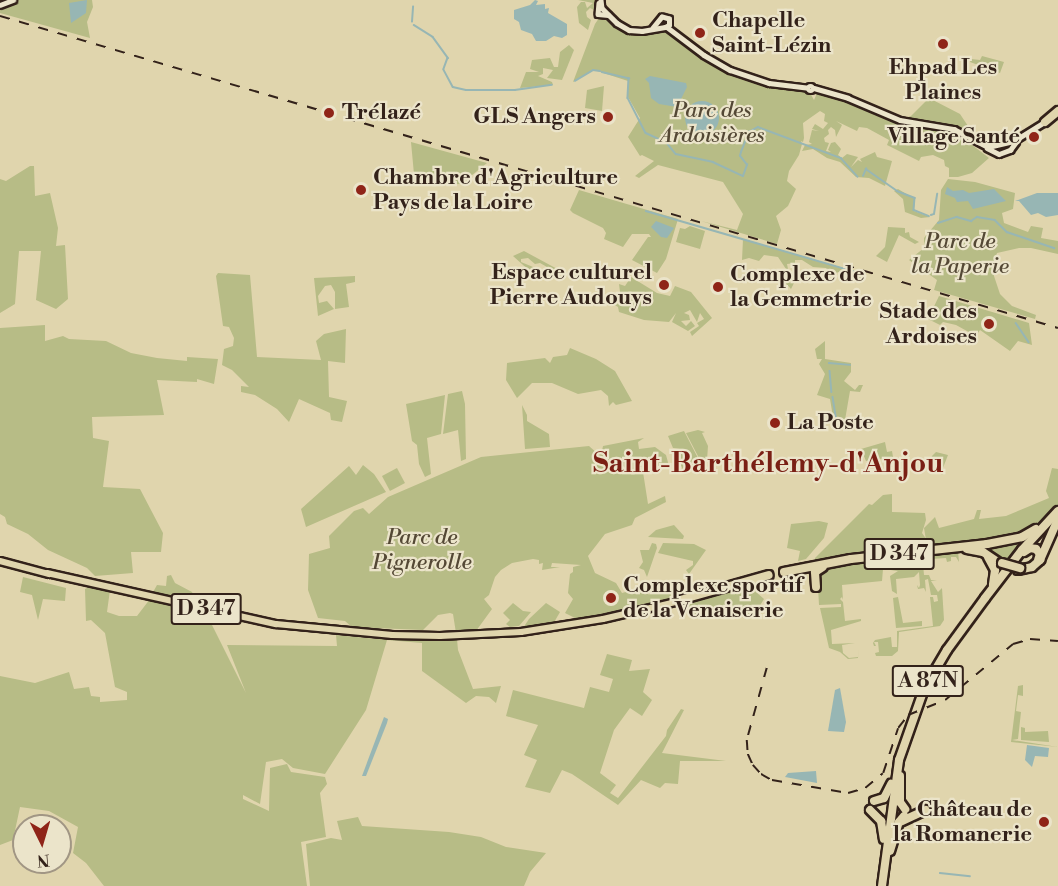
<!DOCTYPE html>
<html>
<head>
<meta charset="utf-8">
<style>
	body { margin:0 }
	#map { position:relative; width:1058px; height:886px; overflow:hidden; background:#e0d5ad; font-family:"Libre Bodoni",serif }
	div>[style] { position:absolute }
	.green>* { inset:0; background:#b7bc86; transform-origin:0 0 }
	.water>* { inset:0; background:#97b6b4 }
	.round { border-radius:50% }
	.stream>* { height:1.5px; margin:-0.75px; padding:0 0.75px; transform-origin:0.75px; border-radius:0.75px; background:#97b6b4 }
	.roads { filter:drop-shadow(2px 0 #33221a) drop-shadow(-2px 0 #33221a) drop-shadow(0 2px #33221a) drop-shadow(0 -2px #33221a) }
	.secondary>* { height:4.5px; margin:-2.25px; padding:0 2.25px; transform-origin:2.25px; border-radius:2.25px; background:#ebe4ca }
	.secondary>.ring { margin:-2.25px; padding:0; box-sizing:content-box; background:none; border:4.5px solid #ebe4ca; border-radius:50% }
	.primary>* { height:6px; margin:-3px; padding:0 3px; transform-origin:3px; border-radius:3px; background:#e0d5ad }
	.highway>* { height:8px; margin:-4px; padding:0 4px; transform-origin:4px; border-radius:4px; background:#e0d5ad }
	.rail>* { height:1.5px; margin-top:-0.75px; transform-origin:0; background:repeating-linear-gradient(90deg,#33221a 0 10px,transparent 0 20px) }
	.bridges { filter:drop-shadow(2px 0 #33221a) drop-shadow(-2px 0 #33221a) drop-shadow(0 2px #33221a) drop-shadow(0 -2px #33221a) }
	.highway-bridge>* { height:8px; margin:-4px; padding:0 4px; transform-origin:4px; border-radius:4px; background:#e0d5ad }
	.dots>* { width:16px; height:16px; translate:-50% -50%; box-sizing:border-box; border:3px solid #ebe4ca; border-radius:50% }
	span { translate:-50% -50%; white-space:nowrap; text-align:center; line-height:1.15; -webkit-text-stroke:4.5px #ebe4ca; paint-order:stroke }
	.shield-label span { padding:2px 4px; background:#ebe4ca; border:2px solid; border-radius:4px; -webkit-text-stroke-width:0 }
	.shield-label { font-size:21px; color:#33221a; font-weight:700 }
	.poi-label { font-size:22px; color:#33221a; font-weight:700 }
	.left { translate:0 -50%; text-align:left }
	.right { translate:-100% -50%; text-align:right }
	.park-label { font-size:22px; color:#544835; font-style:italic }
	.district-label { font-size:28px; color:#7a1f14; font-weight:700 }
	.north { position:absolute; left:12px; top:814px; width:60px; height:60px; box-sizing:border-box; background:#ebe4ca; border:2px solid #a19684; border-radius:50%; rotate:175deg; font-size:16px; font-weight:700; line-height:24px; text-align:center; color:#33221a }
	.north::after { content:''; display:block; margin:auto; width:21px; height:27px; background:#8f2418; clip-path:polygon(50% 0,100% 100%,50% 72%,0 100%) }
</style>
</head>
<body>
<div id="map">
	<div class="green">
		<div style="clip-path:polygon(0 0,92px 0,93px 7px,87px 22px,90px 38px,0 13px)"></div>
		<div style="clip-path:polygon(578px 0,598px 0,594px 10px,590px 8px,586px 12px,587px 17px,591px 20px,588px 30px,579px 23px,577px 7px,581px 2px,585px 2px,587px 8px,593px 3px)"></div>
		<div style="clip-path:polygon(607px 17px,621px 28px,633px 33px,667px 29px,709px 60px,769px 84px,809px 91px,814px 100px,817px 93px,822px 92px,900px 122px,954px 131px,989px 158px,972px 173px,958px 177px,949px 177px,949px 168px,945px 166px,944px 160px,933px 155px,921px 157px,919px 161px,887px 145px,889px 140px,867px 128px,859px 127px,857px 131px,836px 121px,842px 125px,836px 137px,835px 130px,831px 127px,828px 130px,829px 134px,824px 138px,825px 142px,829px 143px,826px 151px,831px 152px,828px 150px,831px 143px,835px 142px,841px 149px,838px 155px,842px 158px,847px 154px,858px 157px,851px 167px,858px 160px,862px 162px,860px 159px,875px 152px,877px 157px,892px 161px,885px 186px,869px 178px,856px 177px,840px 162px,827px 158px,813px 149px,802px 151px,805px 145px,812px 144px,809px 142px,812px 130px,819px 131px,812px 129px,815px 124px,823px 129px,828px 123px,824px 121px,825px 114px,820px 111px,803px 123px,804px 138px,803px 142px,801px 141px,802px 144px,799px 155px,789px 171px,787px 181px,796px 189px,788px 206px,776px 216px,781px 230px,777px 244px,701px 221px,737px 230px,743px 214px,723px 182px,658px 165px,639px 178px,635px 176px,654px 161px,642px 155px,640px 156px,628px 137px,640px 118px,628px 97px,628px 81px,594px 70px,573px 82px,595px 24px,599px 18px)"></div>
		<div style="clip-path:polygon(569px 45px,574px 50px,562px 80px,547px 78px,553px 70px,543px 68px,543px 74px,538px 76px,552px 82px,553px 85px,520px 88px,526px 72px,539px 72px,530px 69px,532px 60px,550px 58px,554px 67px,558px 67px,560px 52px)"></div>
		<div style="clip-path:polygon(982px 56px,1004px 62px,1000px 73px,970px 62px,971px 59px,980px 60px)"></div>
		<div style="clip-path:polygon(604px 86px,602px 111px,585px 108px,587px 90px)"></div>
		<div style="clip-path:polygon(929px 98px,960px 114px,974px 135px,956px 127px,904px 118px,911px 116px)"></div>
		<div style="clip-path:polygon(411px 142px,487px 163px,461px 184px,415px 185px)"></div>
		<div style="clip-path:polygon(30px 166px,34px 166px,35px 196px,50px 193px,58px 228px,56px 246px,65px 245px,68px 299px,56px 309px,36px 300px,41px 251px,19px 251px,15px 304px,0 313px,0 179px,6px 181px)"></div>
		<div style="clip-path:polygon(948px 179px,975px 182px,1015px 193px,1013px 209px,1002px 213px,1004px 223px,1028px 232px,1031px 226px,1043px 228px,1041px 238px,1058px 241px,1058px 254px,1031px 248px,1019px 248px,997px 253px,995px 260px,994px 276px,1000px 294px,1012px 306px,1036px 315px,1035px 319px,934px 290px,937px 280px,909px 260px,924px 248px,924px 238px,939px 220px,941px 190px)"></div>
		<div style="clip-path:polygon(898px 189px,915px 199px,914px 211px,930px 217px,921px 218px,905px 212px,903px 199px,894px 191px)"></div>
		<div style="clip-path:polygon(579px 190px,678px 219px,666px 259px,657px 273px,632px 260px,648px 237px,651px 237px,649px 234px,632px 234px,623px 247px,604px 239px,606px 233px,603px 228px,573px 213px,570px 210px)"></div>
		<div style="clip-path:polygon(690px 226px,705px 231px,700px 249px,676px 242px,680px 228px,685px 229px)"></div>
		<div style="clip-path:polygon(888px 227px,905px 228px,905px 233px,909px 232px,910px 237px,919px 242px,915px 244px,899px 235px,887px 262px,876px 256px,885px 247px)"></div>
		<div style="clip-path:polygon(743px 239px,864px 274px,865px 280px,839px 272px,829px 275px,826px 268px,813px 267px,802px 260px,795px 260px,795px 263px,787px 264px,789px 274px,796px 279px,791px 289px,781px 278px,788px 272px,778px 257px,764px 255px,759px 261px,749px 258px,742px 260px)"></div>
		<div style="clip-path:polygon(524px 251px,561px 271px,565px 273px,563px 276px,540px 263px,535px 264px,528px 258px,521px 259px,521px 262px,533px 267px,532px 273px,513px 256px)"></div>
		<div style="clip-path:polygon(218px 273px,250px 275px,257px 357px,321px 360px,316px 341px,324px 334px,346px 329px,345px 363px,328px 361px,329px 397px,347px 401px,342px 422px,331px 420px,330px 413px,299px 399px,289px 422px,277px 409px,255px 395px,241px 392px,241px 386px,249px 387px,232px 370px,222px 365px,224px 349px,233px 346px,234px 338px,229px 327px,223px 326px,216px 276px)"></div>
		<div style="clip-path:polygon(355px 276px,355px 282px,346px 284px,349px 307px,335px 309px,335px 292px,331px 285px,325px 286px,318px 296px,319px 303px,327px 301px,334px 309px,318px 316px,314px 278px)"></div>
		<div style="clip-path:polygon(631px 277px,657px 293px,670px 296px,675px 286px,691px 292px,712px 318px,692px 336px,690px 332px,699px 326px,697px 323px,704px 319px,700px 313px,697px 322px,690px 310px,684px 313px,689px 315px,690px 320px,681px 321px,686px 326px,691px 321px,695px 326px,688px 331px,672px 322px,676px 313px,669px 322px,644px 320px,619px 312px,618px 307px,612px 303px,620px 292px,619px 284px,625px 286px)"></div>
		<div style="clip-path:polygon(939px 296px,1029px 323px,1032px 345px,1018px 341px,1010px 351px,980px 330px,976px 336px,956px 325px,943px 322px,940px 325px,928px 319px)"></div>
		<div style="clip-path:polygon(45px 325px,45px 341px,63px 336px,69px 339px,106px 341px,131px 353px,157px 358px,187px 361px,187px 357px,218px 359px,214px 384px,197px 379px,197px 382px,157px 380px,164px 415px,92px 417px,93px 438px,109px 441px,103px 487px,140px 489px,163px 533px,161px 552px,131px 552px,133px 573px,95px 576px,87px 568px,48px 550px,28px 534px,7px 524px,5px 517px,0 514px,0 328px)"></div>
		<div style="clip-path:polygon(825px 341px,825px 359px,851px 363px,851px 372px,844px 381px,855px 390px,859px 385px,863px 385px,860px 392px,850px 391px,845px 420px,837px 423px,834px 423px,830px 399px,817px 395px,825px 374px,819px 364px,822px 359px,817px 359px,815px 349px)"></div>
		<div style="clip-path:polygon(570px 348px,596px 359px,615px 371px,632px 401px,616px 405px,613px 402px,609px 406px,608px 396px,601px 390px,578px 394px,552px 383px,532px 383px,517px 398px,506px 380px,507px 363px,545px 358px,550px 363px,553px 357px,567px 355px)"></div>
		<div style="clip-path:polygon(462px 391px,465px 404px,466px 459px,461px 461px,458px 430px,443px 434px,448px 394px)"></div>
		<div style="clip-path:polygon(445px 395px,441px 434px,427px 438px,431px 474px,425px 477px,419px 464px,417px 445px,412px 441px,406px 404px)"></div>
		<div style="clip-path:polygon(522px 405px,527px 415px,527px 421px,549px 434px,550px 447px,525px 449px)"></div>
		<div style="clip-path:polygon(698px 430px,705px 432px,702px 433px,708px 446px,707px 460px,700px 460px,686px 433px)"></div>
		<div style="clip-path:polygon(684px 431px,699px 460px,695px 469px,684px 472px,676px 454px,684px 453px,680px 449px,673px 448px,668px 436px)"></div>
		<div style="clip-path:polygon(644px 438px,638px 442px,639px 449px,655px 447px,666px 455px,669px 466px,643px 472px,648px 504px,665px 496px,666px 502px,635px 518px,632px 525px,605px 534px,588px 556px,595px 573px,616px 583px,622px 593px,644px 587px,649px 595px,653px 587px,660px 586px,671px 592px,670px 600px,579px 620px,565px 613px,573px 599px,568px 593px,570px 574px,573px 572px,573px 567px,581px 565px,552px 563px,551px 567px,560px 567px,542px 570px,543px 563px,539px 564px,539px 560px,533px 559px,512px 563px,501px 570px,495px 577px,489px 595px,484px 599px,492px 609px,476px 631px,456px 633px,453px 614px,450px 613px,438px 615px,423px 630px,352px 627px,345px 621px,318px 618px,308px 590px,309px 554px,330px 548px,329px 536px,354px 511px,363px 508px,369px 514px,388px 497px,481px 457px,589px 446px,598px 454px,602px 451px,603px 446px)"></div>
		<div style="clip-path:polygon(885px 442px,887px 452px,892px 451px,893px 457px,866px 461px,861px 449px)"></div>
		<div style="clip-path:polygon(936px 452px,948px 455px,941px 473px,943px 475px,928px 468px,932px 456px)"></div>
		<div style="clip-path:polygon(363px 465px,374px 474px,386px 492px,306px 527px,301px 509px,349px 466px,356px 475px)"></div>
		<div style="left:397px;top:468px;width:17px;height:17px;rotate:62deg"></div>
		<div style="clip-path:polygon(1052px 468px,1058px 469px,1058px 508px,1032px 531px,1002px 540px,934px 546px,926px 540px,924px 528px,935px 517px,939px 528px,974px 519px,977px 510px,981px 510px,979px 519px,1006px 516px,1049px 498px,1046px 491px)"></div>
		<div style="clip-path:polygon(892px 494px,892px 512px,925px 513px,926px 520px,922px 533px,932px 547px,815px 562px,815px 558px,869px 504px,872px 505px,883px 495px)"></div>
		<div style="clip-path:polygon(819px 521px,828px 523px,824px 538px,806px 559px,798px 561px,800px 551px,787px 548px,791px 524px)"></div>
		<div style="clip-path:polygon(674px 525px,684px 536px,683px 539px,648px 537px,656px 530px)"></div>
		<div style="clip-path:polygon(1038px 529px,1008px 565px,979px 549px,991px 544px,994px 548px,992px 545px)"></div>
		<div style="clip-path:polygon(652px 543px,656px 544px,657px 548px,647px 577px,644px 570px,639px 568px,643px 562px,640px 550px,649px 550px)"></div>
		<div style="clip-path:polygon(663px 543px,694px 544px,706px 550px,689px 574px,686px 570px,693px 565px,693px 561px,658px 553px)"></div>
		<div style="clip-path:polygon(958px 551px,959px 562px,956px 557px,951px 557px,951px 561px,947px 562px,946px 558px,931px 559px,931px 563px,923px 564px,924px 575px,929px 575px,931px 580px,937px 580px,931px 581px,938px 592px,942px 588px,944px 620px,940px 626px,899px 632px,898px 651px,892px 656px,876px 656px,875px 653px,874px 648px,875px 653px,879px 652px,878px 642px,874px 642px,876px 646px,874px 646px,873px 643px,875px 640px,891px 637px,892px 647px,897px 647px,897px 631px,933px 626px,930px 597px,933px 597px,934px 602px,938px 601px,937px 595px,931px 595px,928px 579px,925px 580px,926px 592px,924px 588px,918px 589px,917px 585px,919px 588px,920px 585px,919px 572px,914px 577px,896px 579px,897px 594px,892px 591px,890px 576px,898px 571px,883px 569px,882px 581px,842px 585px,843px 600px,842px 597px,840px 599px,843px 602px,845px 621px,861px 619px,861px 621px,831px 630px,832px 644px,855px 643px,842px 645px,843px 653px,849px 658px,858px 657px,859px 643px,858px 658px,848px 659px,840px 652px,829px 648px,820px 608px,841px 607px,841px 604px,819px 605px,817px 570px,864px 561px)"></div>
		<div style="clip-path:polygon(171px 575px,175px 583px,192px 592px,197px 604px,152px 594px,157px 585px,166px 586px,167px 576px)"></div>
		<div style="clip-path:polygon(23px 577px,66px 588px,65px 601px,43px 599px,38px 620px,32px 595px,20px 592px)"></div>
		<div style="clip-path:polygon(91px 586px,110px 590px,107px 612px,119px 616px,137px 616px,150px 599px,205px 611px,246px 693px,227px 645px,337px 646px,336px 635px,377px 639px,457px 639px,458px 650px,473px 689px,501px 686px,496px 703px,489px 697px,476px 696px,466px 703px,422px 671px,422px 643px,387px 640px,366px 710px,325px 774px,293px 768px,282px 759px,266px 762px,260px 804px,243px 795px,243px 799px,269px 811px,270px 768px,287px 764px,291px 772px,325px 777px,327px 784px,320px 793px,326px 837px,301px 842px,307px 886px,104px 886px,86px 863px,73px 853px,78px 827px,49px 811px,20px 807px,13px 840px,0 845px,0 676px,35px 683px,69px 672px,74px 689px,89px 687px,91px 696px,100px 697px,100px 702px,127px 700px,127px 692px,115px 687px,105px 633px,91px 620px,86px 621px,85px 589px)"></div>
		<div style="clip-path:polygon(755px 586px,756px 592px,764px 599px,753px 617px,702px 618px,680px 607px,689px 611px,689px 608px,681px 603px,683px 602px)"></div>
		<div style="clip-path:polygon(898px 597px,903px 623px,922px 621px,922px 626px,896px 628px,893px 598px)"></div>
		<div style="clip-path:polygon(513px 603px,523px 611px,531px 612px,519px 626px,510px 627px,506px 624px,510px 620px,503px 613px)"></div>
		<div style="clip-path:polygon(546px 603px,560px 612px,552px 626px,523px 628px,529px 619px)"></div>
		<div style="clip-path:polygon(607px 654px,632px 660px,629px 671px,650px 669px,643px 692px,652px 700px,642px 716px,630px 708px,614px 730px,600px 773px,616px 785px,610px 793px,618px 798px,666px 736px,667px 730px,681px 709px,684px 710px,662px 753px,726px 761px,680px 761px,678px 784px,665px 783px,660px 788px,641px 780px,618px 805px,572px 774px,562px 770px,550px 793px,525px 787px,537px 760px,524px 755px,538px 725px,506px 716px,513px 690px,584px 708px,590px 687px,609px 692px,613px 679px,600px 675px)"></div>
		<div style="clip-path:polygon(1023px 685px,1023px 696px,1018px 695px,1016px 711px,1021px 712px,1018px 739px,1012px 740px,1058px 747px,1011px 742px,1018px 686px)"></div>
		<div style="clip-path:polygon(1021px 727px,1025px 728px,1025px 732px,1048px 731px,1049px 742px,1021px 740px)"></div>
		<div style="clip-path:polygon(358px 817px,362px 826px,449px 832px,481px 837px,506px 847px,546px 853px,530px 872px,524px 886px,310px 886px,306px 844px,331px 838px,342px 840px,337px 821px)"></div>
	</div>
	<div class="water">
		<div style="clip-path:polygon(87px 0,86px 13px,71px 23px,69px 3px)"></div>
		<div style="clip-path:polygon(535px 0,538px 1px,536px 5px,545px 4px,545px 9px,549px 8px,548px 13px,567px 24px,567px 35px,562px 38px,554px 36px,546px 41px,536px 41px,532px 34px,521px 30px,519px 22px,514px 19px,514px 10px,530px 5px)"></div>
		<div style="clip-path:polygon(650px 76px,686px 83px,687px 87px,677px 107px,659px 104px,651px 98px,649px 83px,645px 79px)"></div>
		<div class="round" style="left:685px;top:101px;width:34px;height:34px"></div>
		<div style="clip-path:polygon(947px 187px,953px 191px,963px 190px,969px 193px,994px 189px,1006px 201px,973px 209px,968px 201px,957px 202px,955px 198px,945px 194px)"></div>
		<div style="clip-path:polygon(1037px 193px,1058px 193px,1058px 215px,1046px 217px,1038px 213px,1031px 215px,1019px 201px,1015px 201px)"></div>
		<div style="clip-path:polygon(656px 221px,674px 228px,667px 238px,661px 237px,651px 227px)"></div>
		<div style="clip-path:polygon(840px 688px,846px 722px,844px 732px,828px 731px,835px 690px)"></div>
		<div style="clip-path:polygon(384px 717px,388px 719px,387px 723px,366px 776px,362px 776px)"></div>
		<div style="clip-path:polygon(1027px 745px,1049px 748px,1048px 757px,1035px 756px,1032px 767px,1025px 760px)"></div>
		<div style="clip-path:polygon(816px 771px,817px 783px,785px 777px,788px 773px)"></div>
	</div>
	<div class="stream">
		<div style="left:412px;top:22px;width:15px;rotate:-86deg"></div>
		<div style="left:414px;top:25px;width:22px;rotate:32deg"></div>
		<div style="left:433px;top:37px;width:26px;rotate:54deg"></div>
		<div style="left:448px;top:58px;width:12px;rotate:110deg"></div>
		<div style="left:444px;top:70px;width:19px;rotate:62deg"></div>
		<div style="left:453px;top:87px;width:13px;rotate:13deg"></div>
		<div style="left:466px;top:90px;width:49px"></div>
		<div style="left:515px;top:90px;width:37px;rotate:-8deg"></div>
		<div style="left:602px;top:72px;width:28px;rotate:13deg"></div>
		<div style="left:629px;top:78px;width:20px;rotate:93deg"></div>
		<div style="left:628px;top:98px;width:39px;rotate:63deg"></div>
		<div style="left:646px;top:133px;width:23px;rotate:25deg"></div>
		<div style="left:667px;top:143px;width:14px;rotate:51deg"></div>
		<div style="left:676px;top:154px;width:38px;rotate:12deg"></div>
		<div style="left:713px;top:162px;width:33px;rotate:25deg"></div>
		<div style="left:743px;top:176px;width:12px;rotate:-70deg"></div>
		<div style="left:747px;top:165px;width:11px;rotate:-128deg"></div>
		<div style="left:740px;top:156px;width:4px;rotate:-76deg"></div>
		<div style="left:741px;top:152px;width:22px;rotate:-68deg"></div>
		<div style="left:749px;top:132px;width:10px;rotate:-29deg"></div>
		<div style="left:758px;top:127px;width:89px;rotate:20.5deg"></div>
		<div style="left:841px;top:158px;width:25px;rotate:48deg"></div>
		<div style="left:575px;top:81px;width:21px;rotate:-31deg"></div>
		<div style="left:593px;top:70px;width:7px;rotate:8deg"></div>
		<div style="left:863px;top:176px;width:8px;rotate:-67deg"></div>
		<div style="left:866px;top:169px;width:38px;rotate:35deg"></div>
		<div style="left:897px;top:191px;width:19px;rotate:21deg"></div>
		<div style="left:915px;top:198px;width:12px;rotate:95deg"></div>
		<div style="left:914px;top:210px;width:16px;rotate:22deg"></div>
		<div style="left:646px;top:211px;width:223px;rotate:16.2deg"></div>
		<div style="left:931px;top:215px;width:3px;rotate:-18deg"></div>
		<div style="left:934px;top:214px;width:20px;rotate:-81deg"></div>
		<div style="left:938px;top:223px;width:20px;rotate:-18deg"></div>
		<div style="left:957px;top:217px;width:15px;rotate:16deg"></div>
		<div style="left:971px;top:221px;width:7px;rotate:-34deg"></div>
		<div style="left:977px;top:217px;width:18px;rotate:9deg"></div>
		<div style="left:995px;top:220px;width:17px;rotate:45deg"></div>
		<div style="left:1007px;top:232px;width:50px;rotate:18.8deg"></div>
		<div style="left:1016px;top:323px;width:23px;rotate:56deg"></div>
		<div style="left:829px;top:363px;width:21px;rotate:5deg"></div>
		<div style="left:830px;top:371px;width:21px;rotate:85deg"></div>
		<div style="left:833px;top:397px;width:24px;rotate:81deg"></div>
		<div style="left:940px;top:873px;width:30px;rotate:6deg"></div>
	</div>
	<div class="roads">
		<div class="secondary">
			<div style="left:601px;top:0;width:8px;rotate:83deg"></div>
			<div style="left:602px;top:8px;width:21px;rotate:45deg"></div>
			<div style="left:617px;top:23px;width:14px;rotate:30deg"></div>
			<div style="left:629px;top:30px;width:13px;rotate:4deg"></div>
			<div style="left:642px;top:31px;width:23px;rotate:-10deg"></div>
			<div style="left:665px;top:27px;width:4px;rotate:-27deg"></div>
			<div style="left:669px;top:25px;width:6px;rotate:-90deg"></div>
			<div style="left:669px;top:19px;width:7px;rotate:-164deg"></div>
			<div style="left:662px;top:17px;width:14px;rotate:129deg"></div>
			<div style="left:599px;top:3px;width:11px;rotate:95deg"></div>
			<div style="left:598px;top:14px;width:10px;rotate:6deg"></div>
			<div style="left:0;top:5px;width:14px;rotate:-21deg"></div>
			<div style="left:667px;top:27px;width:46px;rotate:37.1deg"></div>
			<div style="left:704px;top:55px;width:30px;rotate:30deg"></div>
			<div style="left:730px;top:70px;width:41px;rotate:18.4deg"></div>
			<div style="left:769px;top:83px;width:39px;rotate:7deg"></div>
			<div class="ring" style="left:808px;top:86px;width:1.5px;height:1.5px"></div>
			<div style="left:814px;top:88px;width:35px;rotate:16deg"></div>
			<div style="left:848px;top:98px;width:56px;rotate:22.9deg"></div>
			<div style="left:900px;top:120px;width:55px;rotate:9.5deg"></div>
			<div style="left:954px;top:129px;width:38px;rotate:28deg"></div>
			<div style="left:988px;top:147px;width:27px;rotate:-13deg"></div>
			<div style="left:1014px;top:141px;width:36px;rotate:-32deg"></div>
			<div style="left:987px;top:148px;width:13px;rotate:27deg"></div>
			<div style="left:999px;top:154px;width:12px;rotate:-20deg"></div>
			<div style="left:1010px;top:150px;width:10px;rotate:-53deg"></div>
		</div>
		<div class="primary">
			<div style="left:0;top:561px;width:51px;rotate:14.9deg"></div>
			<div style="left:47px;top:573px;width:235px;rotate:12.6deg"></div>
			<div style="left:276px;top:624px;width:117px;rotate:5.4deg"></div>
			<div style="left:392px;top:635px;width:48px;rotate:1.2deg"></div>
			<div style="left:440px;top:636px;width:81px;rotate:-2.8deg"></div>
			<div style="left:521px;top:632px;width:83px;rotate:-9deg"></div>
			<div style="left:603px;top:619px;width:83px;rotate:-13.2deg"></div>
		</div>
		<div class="highway">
			<div style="left:1045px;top:122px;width:17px;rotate:-40deg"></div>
			<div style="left:967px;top:549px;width:16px;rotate:11deg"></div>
			<div style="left:983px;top:552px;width:22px;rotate:34deg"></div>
			<div style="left:1024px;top:552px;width:7px;rotate:-34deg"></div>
			<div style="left:1030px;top:548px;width:6px;rotate:9deg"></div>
			<div style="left:1036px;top:549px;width:6px;rotate:51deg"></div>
			<div style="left:1040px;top:554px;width:6px;rotate:108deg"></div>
			<div style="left:988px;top:557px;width:15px;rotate:62deg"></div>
			<div style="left:995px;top:570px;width:15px;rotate:98deg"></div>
			<div style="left:1018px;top:570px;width:14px;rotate:-12deg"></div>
			<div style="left:1032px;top:567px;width:11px;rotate:-41deg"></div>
			<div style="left:1040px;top:560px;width:45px;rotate:-66.3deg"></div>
			<div style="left:784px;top:572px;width:68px;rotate:-11deg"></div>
			<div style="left:851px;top:559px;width:137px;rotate:-6.3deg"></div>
			<div style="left:987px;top:544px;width:36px;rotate:-11deg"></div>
			<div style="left:1022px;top:537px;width:16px;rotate:-30deg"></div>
			<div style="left:816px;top:587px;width:15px;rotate:-94deg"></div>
			<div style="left:815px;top:572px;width:9px;rotate:-32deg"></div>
			<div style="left:680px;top:600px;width:92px;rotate:-15.7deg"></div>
			<div style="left:900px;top:776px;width:26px;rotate:90deg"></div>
			<div style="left:900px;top:802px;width:9px;rotate:54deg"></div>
			<div style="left:874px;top:801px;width:10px;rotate:-17deg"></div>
			<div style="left:884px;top:798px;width:16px;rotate:-63deg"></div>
			<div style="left:870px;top:810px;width:16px;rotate:45deg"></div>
			<div style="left:881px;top:821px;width:18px;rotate:81deg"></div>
			<div style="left:902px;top:821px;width:26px;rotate:-25deg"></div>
			<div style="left:890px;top:851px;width:30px;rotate:-73deg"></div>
			<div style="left:899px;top:822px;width:8px;rotate:-50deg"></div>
			<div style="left:882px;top:886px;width:127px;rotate:-82.3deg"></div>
			<div style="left:899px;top:760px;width:75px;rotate:-70.6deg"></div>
			<div style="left:924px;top:689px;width:45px;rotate:-59.5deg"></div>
			<div style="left:947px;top:650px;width:64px;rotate:-53.8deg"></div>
			<div style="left:985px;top:598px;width:61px;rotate:-52.4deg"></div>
			<div style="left:1022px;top:550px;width:53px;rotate:-47.3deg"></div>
		</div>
	</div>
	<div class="rail">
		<div style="left:0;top:16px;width:1103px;rotate:16.43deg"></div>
		<div style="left:767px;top:668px;width:75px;rotate:105.5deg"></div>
		<div style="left:747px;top:740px;width:14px;rotate:86deg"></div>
		<div style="left:748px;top:754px;width:12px;rotate:66deg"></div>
		<div style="left:753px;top:765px;width:12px;rotate:48deg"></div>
		<div style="left:761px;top:774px;width:13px;rotate:29deg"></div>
		<div style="left:772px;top:780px;width:77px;rotate:9.7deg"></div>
		<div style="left:848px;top:793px;width:18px;rotate:-16deg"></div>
		<div style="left:865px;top:788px;width:23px;rotate:-40deg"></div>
		<div style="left:883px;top:773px;width:47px;rotate:-71.6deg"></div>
		<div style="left:898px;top:728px;width:16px;rotate:-52deg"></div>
		<div style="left:908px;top:715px;width:40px;rotate:-22deg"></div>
		<div style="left:945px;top:700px;width:88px;rotate:-39.5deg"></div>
		<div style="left:1013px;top:644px;width:18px;rotate:-16deg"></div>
		<div style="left:1030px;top:639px;width:28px;rotate:4deg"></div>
	</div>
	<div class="bridges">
		<div class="highway-bridge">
			<div style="left:1002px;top:563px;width:19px;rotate:16deg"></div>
		</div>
	</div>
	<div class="dots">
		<div style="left:700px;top:33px;background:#8f2418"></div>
		<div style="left:943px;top:44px;background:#8f2418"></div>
		<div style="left:329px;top:113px;background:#8f2418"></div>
		<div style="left:608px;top:117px;background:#8f2418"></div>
		<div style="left:1034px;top:137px;background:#8f2418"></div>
		<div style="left:361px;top:190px;background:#8f2418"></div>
		<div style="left:664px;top:285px;background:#8f2418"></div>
		<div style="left:718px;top:287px;background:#8f2418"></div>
		<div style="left:989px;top:324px;background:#8f2418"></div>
		<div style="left:775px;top:423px;background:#8f2418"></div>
		<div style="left:611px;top:598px;background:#8f2418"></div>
		<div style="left:1044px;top:822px;background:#8f2418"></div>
	</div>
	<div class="shield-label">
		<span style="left:899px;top:554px">D 347</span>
		<span style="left:206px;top:609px">D 347</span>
		<span style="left:928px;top:681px">A 87N</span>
	</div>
	<div class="poi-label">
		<span class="left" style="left:712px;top:33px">Chapelle<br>Saint-Lézin</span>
		<span style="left:943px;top:80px">Ehpad Les<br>Plaines</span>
		<span class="left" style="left:342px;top:113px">Trélazé</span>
		<span class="right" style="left:596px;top:117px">GLS Angers</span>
		<span class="right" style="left:1020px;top:137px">Village Santé</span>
		<span class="left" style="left:373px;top:190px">Chambre d'Agriculture<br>Pays de la Loire</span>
		<span class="right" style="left:652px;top:285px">Espace culturel<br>Pierre Audouys</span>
		<span class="left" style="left:730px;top:287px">Complexe de<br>la Gemmetrie</span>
		<span class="right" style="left:977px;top:324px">Stade des<br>Ardoises</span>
		<span class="left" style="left:787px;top:423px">La Poste</span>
		<span class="left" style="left:623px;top:598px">Complexe sportif<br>de la Venaiserie</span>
		<span class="right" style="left:1032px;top:822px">Château de<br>la Romanerie</span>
	</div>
	<div class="park-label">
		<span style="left:712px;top:123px">Parc des<br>Ardoisières</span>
		<span style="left:960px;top:254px">Parc de<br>la Paperie</span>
		<span style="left:422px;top:550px">Parc de<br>Pignerolle</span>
	</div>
	<div class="district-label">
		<span style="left:768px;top:464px">Saint-Barthélemy-d'Anjou</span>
	</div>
	<div class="north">N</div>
</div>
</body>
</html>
